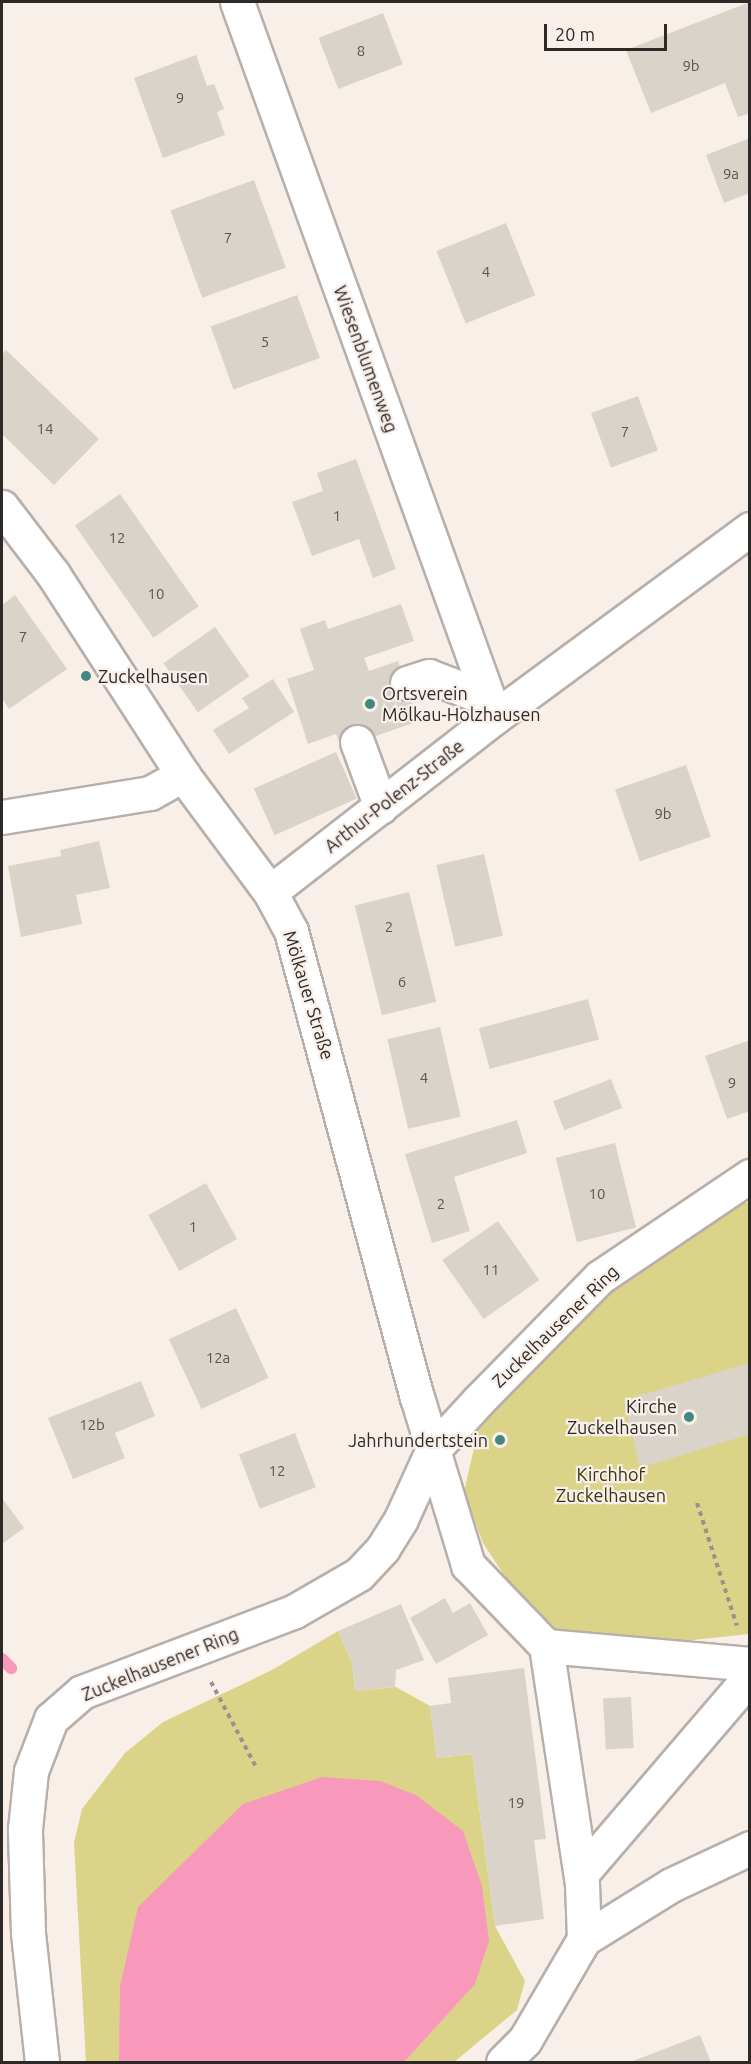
<!DOCTYPE html>
<html>
<head>
<meta charset="utf-8">
<style>
	body { margin:0 }
	#map { position:relative; width:751px; height:2064px; overflow:hidden; background:#f9efe9; font-family:Ubuntu,sans-serif }
	div>[style] { position:absolute }
	.green>* { inset:0; background:#dbd488 }
	.water>* { inset:0; background:#f899bb }
	.stream>* { height:12px; margin:-6px; padding:0 6px; transform-origin:6px; border-radius:6px; background:#f899bb }
	.building>* { inset:0; background:#d9d3ca; transform-origin:0 0 }
	.path>* { height:4px; margin-top:-2px; transform-origin:0; background:repeating-linear-gradient(90deg,#98918d 0 4.5px,transparent 0 9px) }
	.roads { filter:drop-shadow(2px 0 #b9afaa) drop-shadow(-2px 0 #b9afaa) drop-shadow(0 2px #b9afaa) drop-shadow(0 -2px #b9afaa) }
	.minor>* { height:33px; margin:-16.5px; padding:0 16.5px; transform-origin:16.5px; border-radius:16.5px; background:#fff }
	.dots>* { width:16px; height:16px; translate:-50% -50%; box-sizing:border-box; border:3px solid #f9efe9; border-radius:50% }
	span { translate:-50% -50%; white-space:nowrap; text-align:center; line-height:1.15; -webkit-text-stroke:4.5px #f9efe9; paint-order:stroke }
	.number-label { font-size:15px; color:#585450 }
	.number-label span { -webkit-text-stroke-width:0 }
	.street-label { font-size:18px; color:#2d2927 }
	.poi-label { font-size:18px; color:#2d2927 }
	.left { translate:0 -50%; text-align:left }
	.right { translate:-100% -50%; text-align:right }
	.park-label { font-size:18px; color:#39350a }
	.frame { position:absolute; inset:0; border:3px solid #2d2927; pointer-events:none }
	.scale { position:absolute; left:544px; top:24px; width:123px; height:27px; box-sizing:border-box; border:3px solid #2d2927; border-top:0; padding-left:8px; font-size:18px; line-height:21px; white-space:nowrap; color:#2d2927; -webkit-text-stroke:4px #f9efe9; paint-order:stroke }
</style>
</head>
<body>
<div id="map">
	<div class="green">
		<div style="clip-path:polygon(730px 1201px,749px 1203px,749px 1634px,655px 1644px,600px 1640px,551px 1628px,523px 1604px,483px 1543px,464px 1492px,482px 1413px,576px 1321px)"></div>
		<div style="clip-path:polygon(338px 1631px,352px 1663px,355px 1691px,396px 1687px,430px 1706px,437px 1758px,472px 1754px,495px 1926px,525px 1981px,517px 2010px,454px 2062px,86px 2062px,74px 1843px,82px 1809px,125px 1753px,163px 1722px,272px 1670px)"></div>
	</div>
	<div class="water">
		<div style="clip-path:polygon(322px 1777px,380px 1781px,416px 1795px,463px 1831px,482px 1886px,489px 1941px,475px 1984px,404px 2062px,119px 2062px,120px 1986px,138px 1907px,243px 1804px)"></div>
	</div>
	<div class="stream">
		<div style="left:2px;top:1659px;width:13px;rotate:45deg"></div>
	</div>
	<div class="building">
		<div style="clip-path:polygon(750px 2px,750px 113px,738px 117px,725px 83px,651px 113px,626px 50px)"></div>
		<div style="left:383px;top:13px;width:55px;height:69px;rotate:69deg"></div>
		<div style="clip-path:polygon(196px 55px,207px 86px,214px 84px,224px 109px,217px 112px,225px 135px,163px 158px,134px 78px)"></div>
		<div style="clip-path:polygon(750px 138px,750px 193px,724px 203px,706px 155px)"></div>
		<div style="left:254px;top:180px;width:93px;height:89px;rotate:70deg"></div>
		<div style="left:506px;top:223px;width:78px;height:75px;rotate:68deg"></div>
		<div style="left:297px;top:295px;width:67px;height:92px;rotate:70deg"></div>
		<div style="clip-path:polygon(6px 350px,99px 439px,54px 485px,2px 434px,2px 355px)"></div>
		<div style="left:638px;top:396px;width:58px;height:50px;rotate:70deg"></div>
		<div style="clip-path:polygon(356px 459px,396px 569px,373px 578px,359px 539px,312px 556px,292px 502px,323px 491px,317px 473px)"></div>
		<div style="left:120px;top:494px;width:137px;height:55px;rotate:55deg"></div>
		<div style="clip-path:polygon(15px 595px,67px 669px,9px 709px,2px 698px,2px 605px)"></div>
		<div style="clip-path:polygon(401px 604px,414px 641px,364px 658px,369px 671px,398px 661px,419px 721px,341px 748px,336px 734px,308px 744px,287px 679px,314px 670px,300px 629px,325px 620px,328px 629px)"></div>
		<div style="left:215px;top:627px;width:60px;height:63px;rotate:55deg"></div>
		<div style="clip-path:polygon(273px 679px,294px 712px,229px 754px,213px 730px,249px 708px,242px 698px)"></div>
		<div style="left:336px;top:752px;width:51px;height:90px;rotate:66deg"></div>
		<div style="left:686px;top:765px;width:76px;height:75px;rotate:71deg"></div>
		<div style="clip-path:polygon(99px 841px,110px 888px,76px 895px,82px 924px,21px 937px,8px 866px,61px 856px,60px 850px)"></div>
		<div style="left:484px;top:854px;width:84px;height:49px;rotate:77deg"></div>
		<div style="left:409px;top:892px;width:113px;height:56px;rotate:76deg"></div>
		<div style="left:588px;top:999px;width:42px;height:113px;rotate:75deg"></div>
		<div style="left:440px;top:1027px;width:92px;height:54px;rotate:77deg"></div>
		<div style="clip-path:polygon(750px 1040px,750px 1111px,727px 1119px,705px 1056px)"></div>
		<div style="left:611px;top:1079px;width:31px;height:62px;rotate:69deg"></div>
		<div style="clip-path:polygon(517px 1120px,527px 1153px,454px 1177px,470px 1231px,432px 1243px,405px 1154px)"></div>
		<div style="left:615px;top:1143px;width:87px;height:61px;rotate:76deg"></div>
		<div style="left:206px;top:1183px;width:64px;height:66px;rotate:61deg"></div>
		<div style="left:498px;top:1221px;width:72px;height:68px;rotate:55deg"></div>
		<div style="left:236px;top:1308px;width:77px;height:74px;rotate:65deg"></div>
		<div style="clip-path:polygon(750px 1363px,750px 1434px,640px 1468px,624px 1400px)"></div>
		<div style="clip-path:polygon(141px 1381px,155px 1416px,115px 1433px,125px 1458px,73px 1479px,48px 1418px)"></div>
		<div style="left:295px;top:1433px;width:58px;height:60px;rotate:69deg"></div>
		<div style="clip-path:polygon(2px 1498px,24px 1528px,2px 1544px)"></div>
		<div style="clip-path:polygon(445px 1598px,453px 1613px,470px 1603px,488px 1635px,436px 1664px,410px 1618px)"></div>
		<div style="clip-path:polygon(401px 1604px,424px 1660px,396px 1670px,395px 1687px,355px 1691px,352px 1663px,338px 1631px)"></div>
		<div style="clip-path:polygon(524px 1668px,546px 1839px,534px 1840px,544px 1919px,495px 1926px,472px 1754px,437px 1758px,430px 1706px,451px 1703px,448px 1678px)"></div>
		<div style="left:631px;top:1697px;width:51px;height:28px;rotate:87deg"></div>
		<div style="clip-path:polygon(700px 2035px,711px 2062px,630px 2062px,667px 2048px)"></div>
	</div>
	<div class="path">
		<div style="left:697px;top:1503px;width:129px;rotate:72deg"></div>
		<div style="left:211px;top:1682px;width:98px;rotate:62.1deg"></div>
	</div>
	<div class="roads">
		<div class="minor">
			<div style="left:237px;top:2px;width:760px;rotate:70.16deg"></div>
			<div style="left:2px;top:507px;width:84px;rotate:52.7deg"></div>
			<div style="left:53px;top:574px;width:239px;rotate:57.1deg"></div>
			<div style="left:183px;top:775px;width:146px;rotate:53.4deg"></div>
			<div style="left:270px;top:892px;width:44px;rotate:61.7deg"></div>
			<div style="left:291px;top:931px;width:483px;rotate:74.9deg"></div>
			<div style="left:417px;top:1397px;width:176px;rotate:73.1deg"></div>
			<div style="left:468px;top:1565px;width:112px;rotate:46.1deg"></div>
			<div style="left:546px;top:1646px;width:240px;rotate:81.4deg"></div>
			<div style="left:582px;top:1883px;width:56px;rotate:88deg"></div>
			<div style="left:584px;top:1939px;width:117px;rotate:120.3deg"></div>
			<div style="left:525px;top:2040px;width:31px;rotate:135deg"></div>
			<div style="left:407px;top:683px;width:23px;rotate:-18deg"></div>
			<div style="left:429px;top:676px;width:63px;rotate:21.3deg"></div>
			<div style="left:357px;top:742px;width:69px;rotate:69.7deg"></div>
			<div style="left:2px;top:817px;width:150px;rotate:-9.2deg"></div>
			<div style="left:150px;top:793px;width:38px;rotate:-29deg"></div>
			<div style="left:270px;top:892px;width:285px;rotate:-37.9deg"></div>
			<div style="left:495px;top:717px;width:317px;rotate:-36.4deg"></div>
			<div style="left:546px;top:1646px;width:205px;rotate:5deg"></div>
			<div style="left:581px;top:1874px;width:260px;rotate:-49.4deg"></div>
			<div style="left:584px;top:1939px;width:102px;rotate:-31.8deg"></div>
			<div style="left:671px;top:1885px;width:87px;rotate:-25.1deg"></div>
			<div style="left:42px;top:2062px;width:130px;rotate:-96.2deg"></div>
			<div style="left:28px;top:1933px;width:104px;rotate:-91.7deg"></div>
			<div style="left:25px;top:1829px;width:58px;rotate:-84.1deg"></div>
			<div style="left:31px;top:1771px;width:56px;rotate:-69deg"></div>
			<div style="left:51px;top:1719px;width:41px;rotate:-41.1deg"></div>
			<div style="left:82px;top:1692px;width:226px;rotate:-20.8deg"></div>
			<div style="left:293px;top:1612px;width:76px;rotate:-29.9deg"></div>
			<div style="left:359px;top:1574px;width:35px;rotate:-47deg"></div>
			<div style="left:383px;top:1548px;width:34px;rotate:-58deg"></div>
			<div style="left:401px;top:1519px;width:75px;rotate:-65.5deg"></div>
			<div style="left:432px;top:1451px;width:69px;rotate:-47.3deg"></div>
			<div style="left:479px;top:1400px;width:173px;rotate:-45.5deg"></div>
			<div style="left:600px;top:1277px;width:181px;rotate:-34deg"></div>
		</div>
	</div>
	<div class="dots">
		<div style="left:86px;top:676px;background:#43887f"></div>
		<div style="left:370px;top:704px;background:#43887f"></div>
		<div style="left:689px;top:1417px;background:#43887f"></div>
		<div style="left:500px;top:1440px;background:#43887f"></div>
	</div>
	<div class="number-label">
		<span style="left:361px;top:51px">8</span>
		<span style="left:691px;top:66px">9b</span>
		<span style="left:180px;top:98px">9</span>
		<span style="left:731px;top:174px">9a</span>
		<span style="left:228px;top:238px">7</span>
		<span style="left:486px;top:272px">4</span>
		<span style="left:265px;top:342px">5</span>
		<span style="left:45px;top:429px">14</span>
		<span style="left:625px;top:432px">7</span>
		<span style="left:337px;top:516px">1</span>
		<span style="left:117px;top:538px">12</span>
		<span style="left:156px;top:594px">10</span>
		<span style="left:23px;top:637px">7</span>
		<span style="left:663px;top:814px">9b</span>
		<span style="left:389px;top:927px">2</span>
		<span style="left:402px;top:982px">6</span>
		<span style="left:424px;top:1078px">4</span>
		<span style="left:732px;top:1083px">9</span>
		<span style="left:597px;top:1194px">10</span>
		<span style="left:441px;top:1204px">2</span>
		<span style="left:193px;top:1227px">1</span>
		<span style="left:491px;top:1270px">11</span>
		<span style="left:218px;top:1358px">12a</span>
		<span style="left:92px;top:1425px">12b</span>
		<span style="left:277px;top:1471px">12</span>
		<span style="left:516px;top:1803px">19</span>
	</div>
	<div class="street-label">
		<span style="left:366px;top:359px;rotate:70deg">Wiesenblumenweg</span>
		<span style="left:394px;top:796px;rotate:-38deg">Arthur-Polenz-Straße</span>
		<span style="left:309px;top:995px;rotate:73deg">Mölkauer Straße</span>
		<span style="left:555px;top:1326px;rotate:-44deg">Zuckelhausener Ring</span>
		<span style="left:160px;top:1664px;rotate:-22deg">Zuckelhausener Ring</span>
	</div>
	<div class="poi-label">
		<span class="left" style="left:98px;top:676px">Zuckelhausen</span>
		<span class="left" style="left:382px;top:704px">Ortsverein<br>Mölkau-Holzhausen</span>
		<span class="right" style="left:677px;top:1417px">Kirche<br>Zuckelhausen</span>
		<span class="right" style="left:488px;top:1440px">Jahrhundertstein</span>
	</div>
	<div class="park-label">
		<span style="left:611px;top:1485px">Kirchhof<br>Zuckelhausen</span>
	</div>
	<div class="frame"></div>
	<div class="scale">20 m</div>
</div>
</body>
</html>
